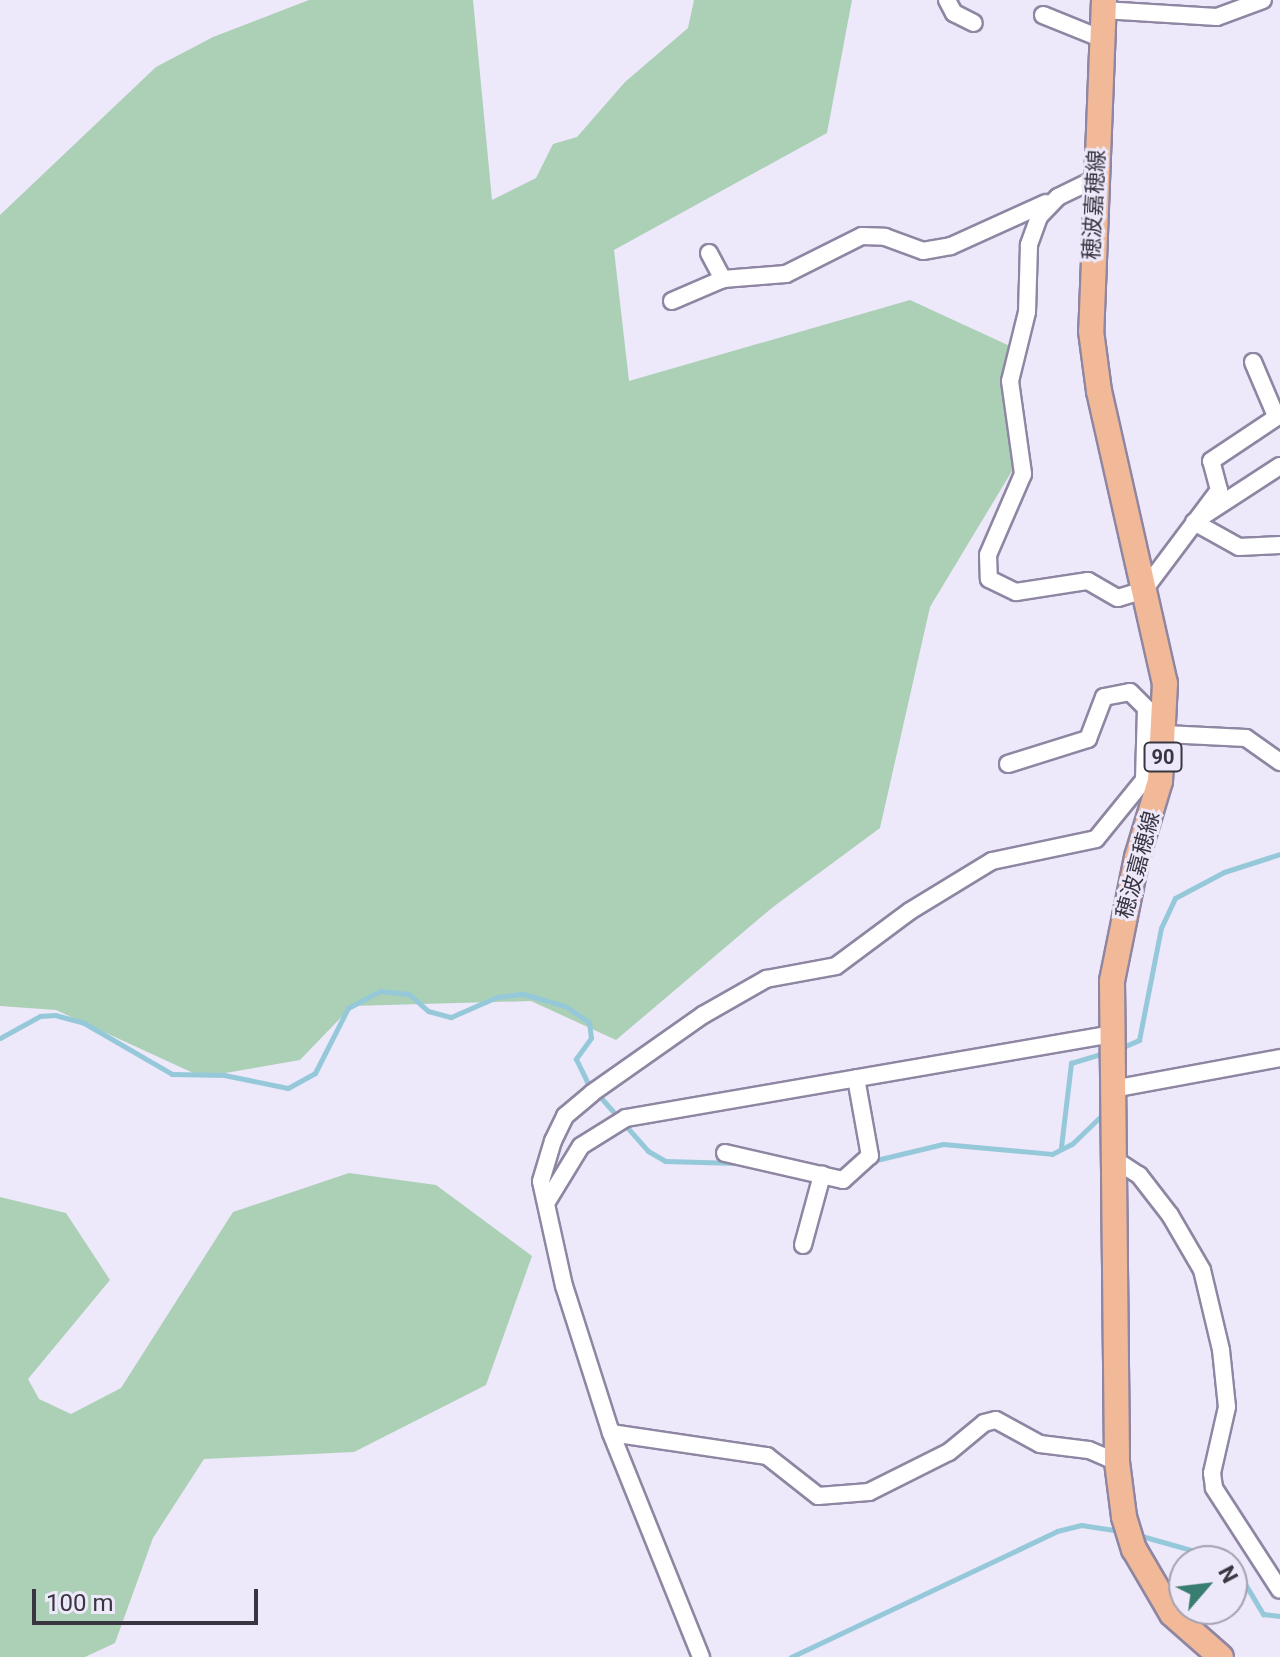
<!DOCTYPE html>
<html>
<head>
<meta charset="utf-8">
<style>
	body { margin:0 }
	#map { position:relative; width:1280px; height:1657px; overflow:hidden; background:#ede8fa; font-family:Roboto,"Noto Sans JP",sans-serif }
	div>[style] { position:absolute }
	.green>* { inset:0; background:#abd0b6 }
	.stream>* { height:5px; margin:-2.5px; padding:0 2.5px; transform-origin:2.5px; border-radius:2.5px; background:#95c9da }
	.roads { filter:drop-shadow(2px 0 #8e86a2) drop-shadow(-2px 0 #8e86a2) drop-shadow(0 2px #8e86a2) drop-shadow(0 -2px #8e86a2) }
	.street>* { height:16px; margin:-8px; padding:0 8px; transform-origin:8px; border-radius:8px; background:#fff }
	.primary>* { height:24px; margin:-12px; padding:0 12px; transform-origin:12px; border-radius:12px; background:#f2b999 }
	span { translate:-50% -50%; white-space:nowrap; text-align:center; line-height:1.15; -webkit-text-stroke:6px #ede8fa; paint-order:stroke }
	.shield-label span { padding:2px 6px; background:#ede8fa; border:2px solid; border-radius:6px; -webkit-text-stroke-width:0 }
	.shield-label { font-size:20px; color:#393642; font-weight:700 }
	.street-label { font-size:22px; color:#393642 }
	.north { position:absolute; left:1168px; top:1545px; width:80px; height:80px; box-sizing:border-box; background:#ede8fa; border:2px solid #a5a1b0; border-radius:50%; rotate:62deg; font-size:22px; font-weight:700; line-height:32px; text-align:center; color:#393642 }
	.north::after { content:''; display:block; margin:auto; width:28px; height:36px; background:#397d70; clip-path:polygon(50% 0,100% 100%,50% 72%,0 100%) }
	.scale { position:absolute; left:32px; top:1589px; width:226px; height:36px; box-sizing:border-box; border:4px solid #393642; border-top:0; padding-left:10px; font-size:24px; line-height:28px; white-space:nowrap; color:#393642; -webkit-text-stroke:6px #ede8fa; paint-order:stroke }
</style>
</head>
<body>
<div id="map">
	<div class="green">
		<div style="clip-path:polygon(309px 0,473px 0,492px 200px,536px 178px,553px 144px,577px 137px,625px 82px,688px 28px,694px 0,852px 0,827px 133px,614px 250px,629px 381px,910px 300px,1012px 347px,1024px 419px,1021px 456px,930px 607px,880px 828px,773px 907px,616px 1040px,531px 1001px,352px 1006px,300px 1060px,202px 1077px,56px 1010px,0 1006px,0 215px,156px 67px,213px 37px)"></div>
		<div style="clip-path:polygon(349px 1173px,436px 1185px,532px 1256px,486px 1385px,354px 1452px,204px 1459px,153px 1538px,115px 1643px,85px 1657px,0 1657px,0 1197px,66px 1213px,110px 1280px,28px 1379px,39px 1399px,71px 1414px,121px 1388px,233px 1212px)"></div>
	</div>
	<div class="stream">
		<div style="left:0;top:1038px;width:46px;rotate:-28.8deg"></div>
		<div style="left:40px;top:1016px;width:15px;rotate:-4deg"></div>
		<div style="left:55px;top:1015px;width:30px;rotate:15deg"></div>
		<div style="left:84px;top:1023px;width:102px;rotate:30.1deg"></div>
		<div style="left:172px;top:1074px;width:52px;rotate:1.1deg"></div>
		<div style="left:224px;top:1075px;width:65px;rotate:11.5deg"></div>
		<div style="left:288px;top:1088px;width:31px;rotate:-29deg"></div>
		<div style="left:315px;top:1073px;width:73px;rotate:-63.1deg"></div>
		<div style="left:348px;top:1008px;width:36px;rotate:-28deg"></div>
		<div style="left:380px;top:991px;width:29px;rotate:6deg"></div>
		<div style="left:409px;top:994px;width:25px;rotate:42deg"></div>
		<div style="left:428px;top:1011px;width:24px;rotate:15deg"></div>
		<div style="left:451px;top:1017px;width:50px;rotate:-23.5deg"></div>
		<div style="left:497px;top:997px;width:26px;rotate:-7deg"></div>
		<div style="left:523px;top:994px;width:44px;rotate:15.9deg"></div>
		<div style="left:565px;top:1006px;width:29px;rotate:34deg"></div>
		<div style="left:589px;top:1022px;width:16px;rotate:83deg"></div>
		<div style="left:591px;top:1038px;width:26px;rotate:126deg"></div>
		<div style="left:576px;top:1059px;width:25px;rotate:64deg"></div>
		<div style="left:587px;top:1082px;width:92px;rotate:48.5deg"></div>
		<div style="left:648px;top:1151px;width:20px;rotate:30deg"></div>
		<div style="left:665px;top:1161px;width:72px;rotate:1.6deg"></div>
		<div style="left:1121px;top:1048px;width:20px;rotate:-24deg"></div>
		<div style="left:1139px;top:1040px;width:114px;rotate:-78.9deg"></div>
		<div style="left:1161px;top:928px;width:33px;rotate:-65deg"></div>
		<div style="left:1175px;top:898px;width:55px;rotate:-28deg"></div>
		<div style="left:1224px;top:872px;width:59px;rotate:-17.8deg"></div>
		<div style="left:1061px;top:1147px;width:85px;rotate:-83.2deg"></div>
		<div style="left:1071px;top:1063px;width:34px;rotate:-17deg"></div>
		<div style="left:872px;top:1161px;width:73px;rotate:-13.5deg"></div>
		<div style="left:943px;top:1144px;width:109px;rotate:5.2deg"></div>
		<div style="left:1052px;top:1154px;width:22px;rotate:-27deg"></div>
		<div style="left:1072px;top:1144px;width:45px;rotate:-44.1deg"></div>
		<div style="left:1138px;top:1535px;width:96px;rotate:15.8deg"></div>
		<div style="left:1232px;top:1562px;width:61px;rotate:59.2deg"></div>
		<div style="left:1263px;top:1614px;width:17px;rotate:7deg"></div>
		<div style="left:791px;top:1657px;width:294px;rotate:-25.3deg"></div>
		<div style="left:1057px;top:1531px;width:25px;rotate:-14deg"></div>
		<div style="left:1081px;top:1525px;width:40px;rotate:8.5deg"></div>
	</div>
	<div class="roads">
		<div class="street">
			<div style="left:947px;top:0;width:15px;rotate:62deg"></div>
			<div style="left:954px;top:13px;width:22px;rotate:27deg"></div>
			<div style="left:1103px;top:10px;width:114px;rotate:3.5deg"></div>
			<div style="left:1217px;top:17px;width:49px;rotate:-20.3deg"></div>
			<div style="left:1043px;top:15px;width:61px;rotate:22deg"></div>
			<div style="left:1095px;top:179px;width:41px;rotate:154.1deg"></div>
			<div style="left:1058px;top:197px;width:28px;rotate:134deg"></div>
			<div style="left:1039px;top:217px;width:30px;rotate:110deg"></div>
			<div style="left:1029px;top:245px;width:67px;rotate:91.7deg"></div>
			<div style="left:1027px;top:312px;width:71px;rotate:103.8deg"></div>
			<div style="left:1010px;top:381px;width:94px;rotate:82deg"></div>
			<div style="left:1023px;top:474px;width:88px;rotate:113.4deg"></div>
			<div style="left:988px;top:555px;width:24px;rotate:88deg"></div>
			<div style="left:989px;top:579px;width:30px;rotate:26deg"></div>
			<div style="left:1016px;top:592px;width:73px;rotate:-8.7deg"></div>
			<div style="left:1088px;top:581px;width:34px;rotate:30deg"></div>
			<div style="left:1118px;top:598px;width:27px;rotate:-17deg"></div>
			<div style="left:1144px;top:590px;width:125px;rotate:-53.1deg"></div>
			<div style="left:1219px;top:490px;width:30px;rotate:-105deg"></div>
			<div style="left:1211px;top:461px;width:83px;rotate:-33.7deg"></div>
			<div style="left:709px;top:253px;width:30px;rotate:62deg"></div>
			<div style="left:672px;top:301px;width:56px;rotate:-23.3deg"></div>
			<div style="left:723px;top:279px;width:63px;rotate:-4.5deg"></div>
			<div style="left:786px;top:274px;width:85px;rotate:-26.6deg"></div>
			<div style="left:862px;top:236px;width:23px;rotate:2deg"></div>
			<div style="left:885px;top:237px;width:40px;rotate:20.2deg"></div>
			<div style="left:923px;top:251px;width:28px;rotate:-10deg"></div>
			<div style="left:951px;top:246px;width:104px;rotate:-24.4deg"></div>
			<div style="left:1253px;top:362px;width:59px;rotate:66.9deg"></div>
			<div style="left:1206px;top:514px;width:88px;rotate:-33deg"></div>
			<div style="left:1194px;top:522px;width:51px;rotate:29.1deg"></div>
			<div style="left:1239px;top:547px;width:41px;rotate:-2.8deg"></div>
			<div style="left:1165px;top:734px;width:81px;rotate:2.8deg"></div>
			<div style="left:1246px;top:738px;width:42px;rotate:35.2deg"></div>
			<div style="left:1008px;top:764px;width:84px;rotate:-17.4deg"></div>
			<div style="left:1088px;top:739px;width:45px;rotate:-69.1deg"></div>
			<div style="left:1104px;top:697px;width:26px;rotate:-11deg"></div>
			<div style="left:1130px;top:692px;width:23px;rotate:45deg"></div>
			<div style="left:1146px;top:708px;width:72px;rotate:91.6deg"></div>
			<div style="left:1113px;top:1089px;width:170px;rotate:-10.5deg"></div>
			<div style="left:725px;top:1153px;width:121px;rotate:12.9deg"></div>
			<div style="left:843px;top:1180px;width:36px;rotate:-42deg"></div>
			<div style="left:870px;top:1156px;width:79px;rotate:-100.2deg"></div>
			<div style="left:1114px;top:1159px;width:30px;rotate:33deg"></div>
			<div style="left:1139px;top:1175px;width:51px;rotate:52.2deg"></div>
			<div style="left:1170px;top:1215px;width:64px;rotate:59.8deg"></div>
			<div style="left:1202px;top:1270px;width:82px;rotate:76.6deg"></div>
			<div style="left:1221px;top:1350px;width:57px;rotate:84deg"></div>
			<div style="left:1227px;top:1407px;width:68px;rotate:102.8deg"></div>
			<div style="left:1212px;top:1473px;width:15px;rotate:82deg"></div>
			<div style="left:1214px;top:1488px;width:121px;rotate:57.1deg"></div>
			<div style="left:548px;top:1200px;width:63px;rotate:-58.6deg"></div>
			<div style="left:581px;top:1146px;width:53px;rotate:-31.9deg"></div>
			<div style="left:626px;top:1118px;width:494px;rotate:-9.8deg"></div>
			<div style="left:803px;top:1245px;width:73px;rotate:-74.8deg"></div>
			<div style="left:611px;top:1433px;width:158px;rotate:8.4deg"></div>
			<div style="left:767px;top:1456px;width:65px;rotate:38.1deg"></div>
			<div style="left:818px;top:1496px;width:51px;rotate:-4.5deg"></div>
			<div style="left:869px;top:1492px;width:89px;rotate:-26.6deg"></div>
			<div style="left:949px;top:1452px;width:45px;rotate:-39.6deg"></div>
			<div style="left:984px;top:1423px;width:12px;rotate:-14deg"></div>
			<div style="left:996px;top:1420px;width:50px;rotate:28.6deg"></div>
			<div style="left:1040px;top:1444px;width:49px;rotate:7deg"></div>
			<div style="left:1089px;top:1450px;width:30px;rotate:23deg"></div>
			<div style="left:701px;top:1657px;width:241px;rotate:-111.9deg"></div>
			<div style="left:611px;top:1433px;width:154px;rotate:-107.7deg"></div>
			<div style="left:564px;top:1286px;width:107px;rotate:-102.4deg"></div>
			<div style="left:541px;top:1181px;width:42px;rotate:-73.3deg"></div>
			<div style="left:553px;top:1141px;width:28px;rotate:-64deg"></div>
			<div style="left:565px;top:1116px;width:35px;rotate:-40deg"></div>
			<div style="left:592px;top:1093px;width:136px;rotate:-35.1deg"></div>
			<div style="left:703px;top:1015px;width:73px;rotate:-29.7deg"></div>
			<div style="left:766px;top:979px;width:71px;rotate:-10.5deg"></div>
			<div style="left:836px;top:966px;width:92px;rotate:-36.6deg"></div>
			<div style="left:910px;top:911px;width:96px;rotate:-31.4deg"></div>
			<div style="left:992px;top:861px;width:106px;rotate:-11.9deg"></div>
			<div style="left:1096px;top:839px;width:76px;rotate:-50.9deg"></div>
			<div style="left:1144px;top:780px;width:16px;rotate:4deg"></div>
		</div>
		<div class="primary">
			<div style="left:1104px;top:0;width:331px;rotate:92.2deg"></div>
			<div style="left:1091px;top:331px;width:61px;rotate:82.4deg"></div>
			<div style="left:1099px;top:391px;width:299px;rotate:77.3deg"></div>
			<div style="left:1165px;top:683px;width:98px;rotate:92.9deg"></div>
			<div style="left:1160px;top:781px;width:79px;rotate:106.8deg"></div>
			<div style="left:1137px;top:857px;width:126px;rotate:101.4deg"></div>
			<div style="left:1112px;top:981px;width:481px;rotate:89.4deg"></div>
			<div style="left:1117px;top:1462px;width:55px;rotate:82.7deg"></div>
			<div style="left:1124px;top:1517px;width:34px;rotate:73deg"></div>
			<div style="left:1134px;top:1549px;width:75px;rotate:59.7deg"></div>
			<div style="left:1172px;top:1614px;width:65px;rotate:41.3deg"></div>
		</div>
	</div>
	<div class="shield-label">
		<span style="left:1163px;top:757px">90</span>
	</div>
	<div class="street-label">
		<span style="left:1094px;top:205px;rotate:-87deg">穂波嘉穂線</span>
		<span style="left:1138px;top:865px;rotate:-75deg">穂波嘉穂線</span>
	</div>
	<div class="north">N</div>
	<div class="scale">100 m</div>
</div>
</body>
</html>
